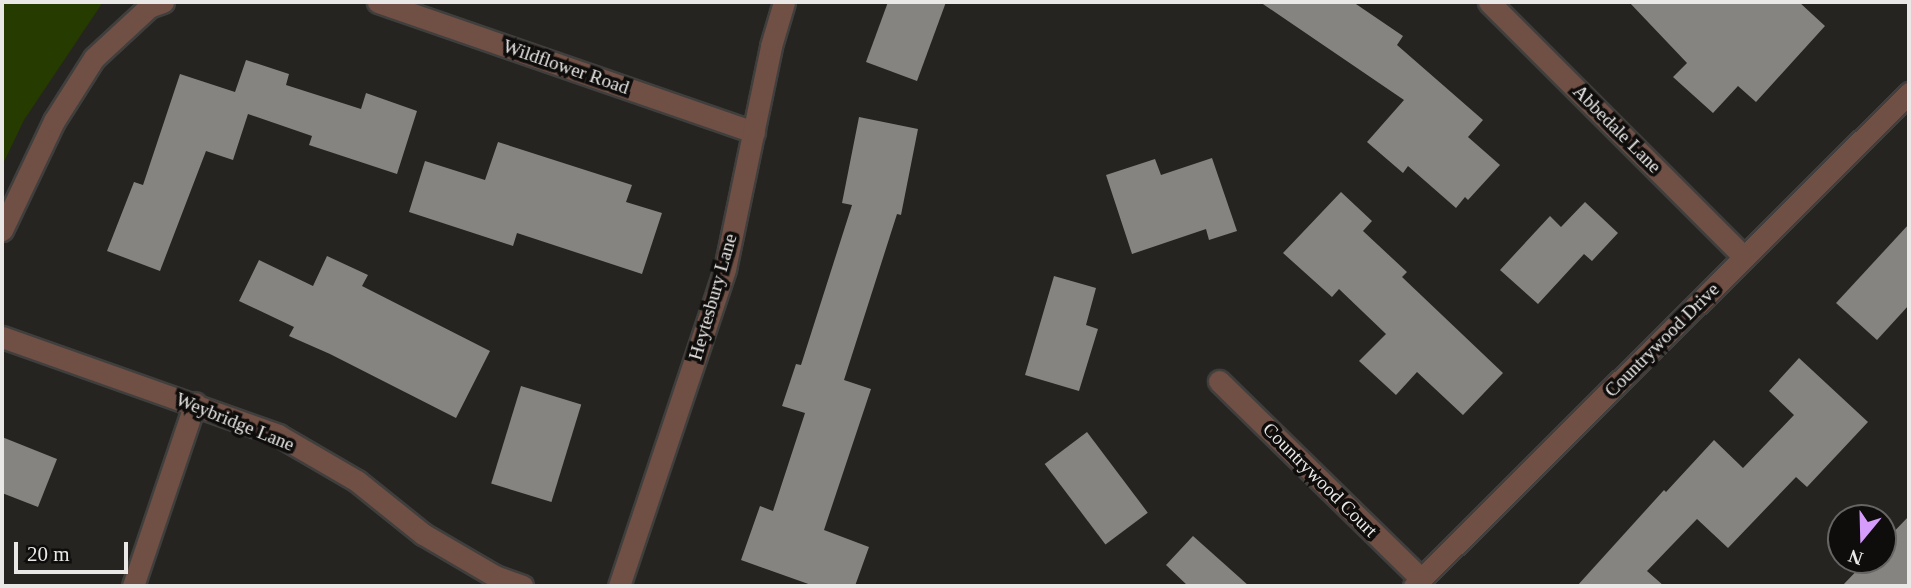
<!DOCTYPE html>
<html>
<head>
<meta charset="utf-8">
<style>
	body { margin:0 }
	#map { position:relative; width:1911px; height:588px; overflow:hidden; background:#252421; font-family:Georgia,serif }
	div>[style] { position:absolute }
	.green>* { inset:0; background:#263b00 }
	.building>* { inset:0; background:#868481; transform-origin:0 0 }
	.roads { filter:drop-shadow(2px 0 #403f3d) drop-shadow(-2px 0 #403f3d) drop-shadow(0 2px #403f3d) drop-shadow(0 -2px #403f3d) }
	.minor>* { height:21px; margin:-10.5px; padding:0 10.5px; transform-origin:10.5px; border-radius:10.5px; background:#704f45 }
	span { translate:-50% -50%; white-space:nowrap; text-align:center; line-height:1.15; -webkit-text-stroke:7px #0e0d0c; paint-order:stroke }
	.street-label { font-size:19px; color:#e9e8e6 }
	.frame { position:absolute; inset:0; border:4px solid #e9e8e6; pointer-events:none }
	.north { position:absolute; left:1827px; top:504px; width:70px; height:70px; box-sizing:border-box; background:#0e0d0c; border:2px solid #666563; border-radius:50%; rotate:199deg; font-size:19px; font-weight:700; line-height:28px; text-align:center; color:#e9e8e6 }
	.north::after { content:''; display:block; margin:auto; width:24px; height:32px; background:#d59cfb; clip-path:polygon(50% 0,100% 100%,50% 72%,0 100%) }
	.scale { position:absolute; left:14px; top:542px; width:114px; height:32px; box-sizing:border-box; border:4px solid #e9e8e6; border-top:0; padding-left:9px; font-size:21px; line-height:24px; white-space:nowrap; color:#e9e8e6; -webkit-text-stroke:5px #0e0d0c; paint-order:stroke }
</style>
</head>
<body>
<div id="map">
	<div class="green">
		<div style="clip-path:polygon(2px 2px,103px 2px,24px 120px,2px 166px)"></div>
	</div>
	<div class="building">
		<div style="clip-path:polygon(888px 2px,946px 2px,917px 81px,866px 62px)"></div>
		<div style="clip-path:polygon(1260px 2px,1353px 2px,1403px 36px,1397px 45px,1483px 120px,1468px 137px,1500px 165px,1468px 200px,1465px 197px,1456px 208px,1408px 166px,1403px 173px,1367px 142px,1404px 100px)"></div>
		<div style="clip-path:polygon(1629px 2px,1799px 2px,1825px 26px,1756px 102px,1738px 86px,1713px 113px,1673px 77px,1687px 63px)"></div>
		<div style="clip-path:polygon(246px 60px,289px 74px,286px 85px,361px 109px,366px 93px,417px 111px,397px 174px,309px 145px,312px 136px,248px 114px,233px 160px,206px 151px,160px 271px,107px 251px,134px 182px,143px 185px,180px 74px,235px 92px)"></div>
		<div style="clip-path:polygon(859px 117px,918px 129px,901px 215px,897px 214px,844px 380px,871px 389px,824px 530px,869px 547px,855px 586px,814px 586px,741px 560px,760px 506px,773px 511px,805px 413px,782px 406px,796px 364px,801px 365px,852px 205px,842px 203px)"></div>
		<div style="clip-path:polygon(498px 142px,632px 185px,626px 202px,662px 213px,642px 274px,517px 233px,513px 246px,409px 212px,425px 161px,485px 180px)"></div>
		<div style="clip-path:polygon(1212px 158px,1237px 231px,1209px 240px,1206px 229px,1132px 254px,1106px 175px,1155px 159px,1161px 175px)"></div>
		<div style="clip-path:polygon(1341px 192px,1372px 221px,1363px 231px,1407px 272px,1402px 277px,1503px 373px,1463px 415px,1417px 372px,1396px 395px,1359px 361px,1386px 334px,1339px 289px,1332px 297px,1283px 253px)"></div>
		<div style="clip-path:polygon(1585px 202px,1618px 233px,1592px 261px,1584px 254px,1538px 304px,1500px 270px,1550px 216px,1561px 227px)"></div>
		<div style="clip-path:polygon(1909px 224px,1909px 305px,1877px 340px,1836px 303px)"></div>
		<div style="clip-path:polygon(327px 256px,368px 275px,362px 286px,490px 351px,456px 418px,330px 354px,289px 336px,294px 327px,239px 301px,259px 260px,313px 286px)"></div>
		<div style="clip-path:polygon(1054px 276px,1096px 288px,1086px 325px,1098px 329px,1079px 391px,1025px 375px)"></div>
		<div style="clip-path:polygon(1799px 358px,1868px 422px,1807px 487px,1796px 477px,1728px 548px,1697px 519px,1647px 571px,1664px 586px,1577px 586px,1664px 490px,1666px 492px,1714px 440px,1743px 468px,1794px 415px,1769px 391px)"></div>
		<div style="left:521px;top:386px;width:63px;height:102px;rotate:17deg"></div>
		<div style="left:1087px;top:432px;width:101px;height:53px;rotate:53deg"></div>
		<div style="clip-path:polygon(2px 437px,57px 459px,38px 507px,2px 493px)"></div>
		<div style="clip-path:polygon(1909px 516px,1909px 586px,1842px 586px,1867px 560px,1883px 560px,1883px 543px)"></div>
		<div style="clip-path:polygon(1193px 536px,1249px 586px,1188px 586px,1166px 565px)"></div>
	</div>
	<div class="roads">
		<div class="minor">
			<div style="left:378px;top:2px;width:398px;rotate:19.1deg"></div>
			<div style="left:1489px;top:2px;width:361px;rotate:45deg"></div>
			<div style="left:2px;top:230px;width:121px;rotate:-64.5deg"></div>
			<div style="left:54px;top:121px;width:75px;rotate:-57.6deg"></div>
			<div style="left:94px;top:58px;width:75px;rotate:-42.8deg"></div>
			<div style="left:149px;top:7px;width:15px;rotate:-20deg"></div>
			<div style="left:2px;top:337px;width:293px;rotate:19.5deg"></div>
			<div style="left:278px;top:435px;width:91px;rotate:30.2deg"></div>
			<div style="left:357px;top:481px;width:85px;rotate:38.8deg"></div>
			<div style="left:423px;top:534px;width:83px;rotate:30.3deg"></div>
			<div style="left:495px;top:576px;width:29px;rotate:20deg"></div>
			<div style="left:1219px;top:381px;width:283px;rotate:44.4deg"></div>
			<div style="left:133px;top:586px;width:193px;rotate:-71.3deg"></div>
			<div style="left:619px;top:586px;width:334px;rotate:-71.5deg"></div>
			<div style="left:725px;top:269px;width:228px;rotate:-78.3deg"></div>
			<div style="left:771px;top:46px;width:46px;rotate:-73.5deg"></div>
			<div style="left:1414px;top:586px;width:699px;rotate:-44.88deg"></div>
		</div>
	</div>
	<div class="street-label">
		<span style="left:566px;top:67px;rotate:19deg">Wildflower Road</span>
		<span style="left:1617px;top:129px;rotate:45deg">Abbedale Lane</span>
		<span style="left:713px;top:297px;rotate:-74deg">Heytesbury Lane</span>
		<span style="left:1662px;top:340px;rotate:-45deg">Countrywood Drive</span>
		<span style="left:235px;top:422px;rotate:22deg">Weybridge Lane</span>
		<span style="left:1320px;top:480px;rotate:45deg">Countrywood Court</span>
	</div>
	<div class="frame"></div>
	<div class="north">N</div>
	<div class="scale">20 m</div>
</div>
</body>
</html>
